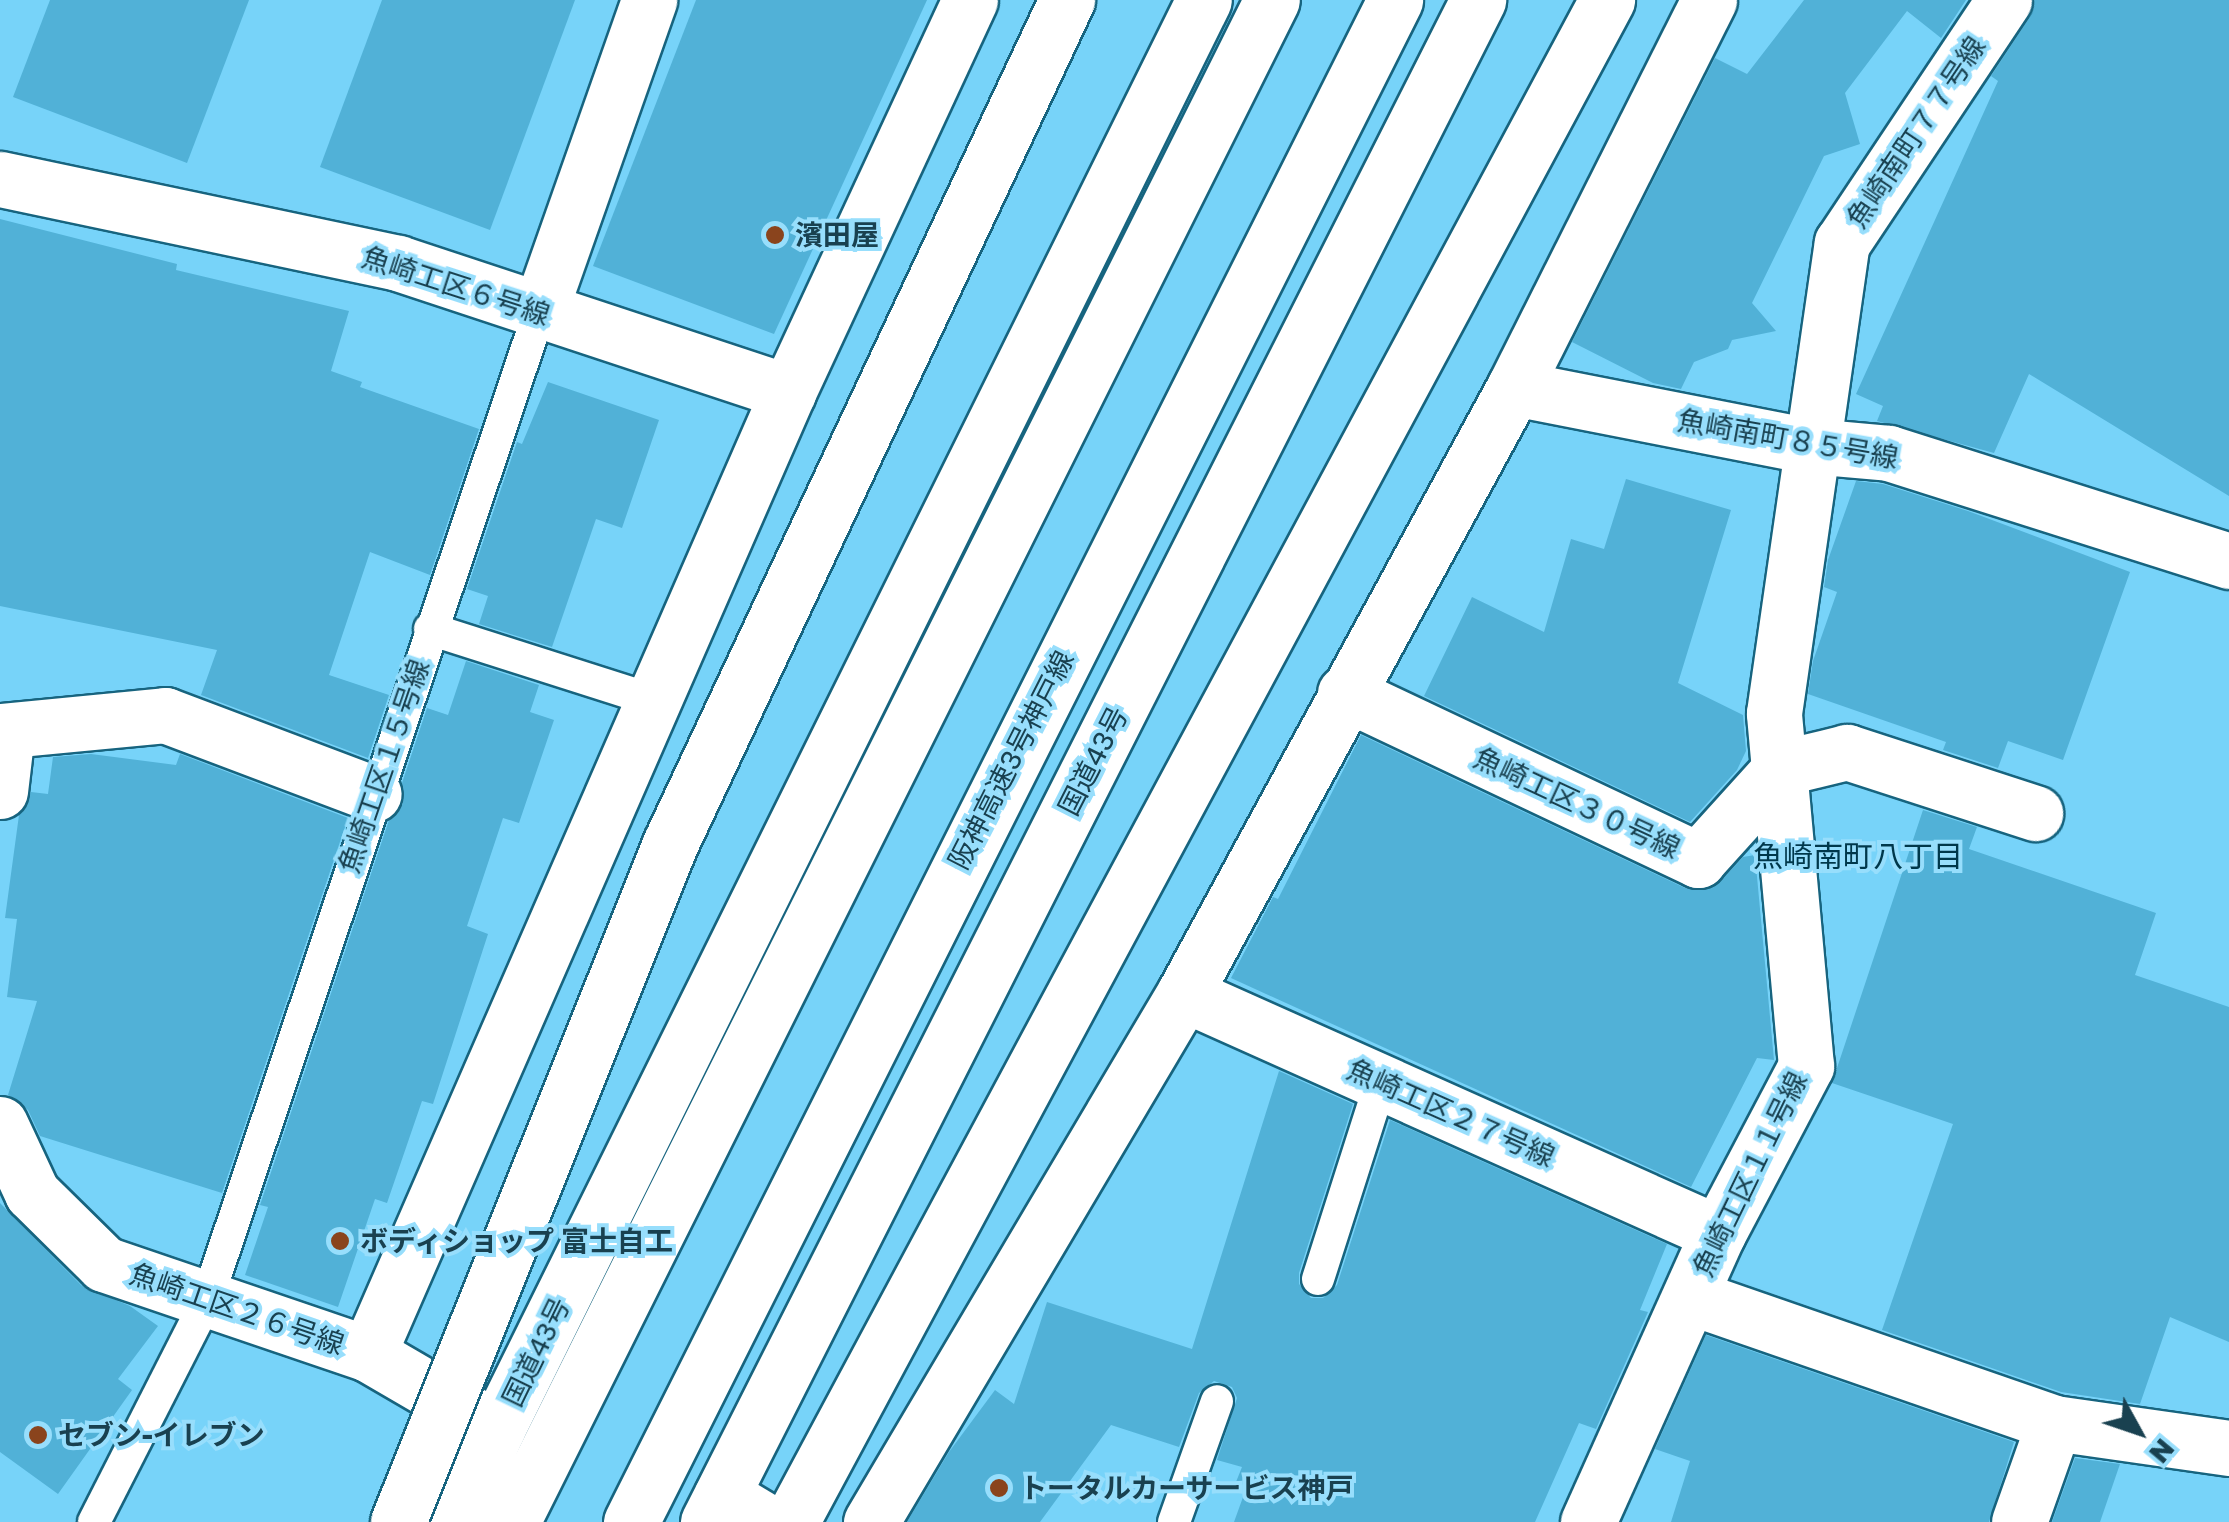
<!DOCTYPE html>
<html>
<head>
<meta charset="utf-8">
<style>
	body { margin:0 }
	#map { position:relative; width:2229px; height:1522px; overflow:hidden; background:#77d3f9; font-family:"Golos Text","Noto Sans JP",sans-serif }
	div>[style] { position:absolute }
	.building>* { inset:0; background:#51b1d7 }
	.roads { filter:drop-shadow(2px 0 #17647f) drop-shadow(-2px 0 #17647f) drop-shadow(0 2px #17647f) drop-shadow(0 -2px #17647f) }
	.lane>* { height:32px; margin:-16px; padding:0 16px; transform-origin:16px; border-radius:16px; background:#fff }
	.street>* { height:55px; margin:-27.5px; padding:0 27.5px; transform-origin:27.5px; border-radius:27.5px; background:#fff }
	.highway>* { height:55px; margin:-27.5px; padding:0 27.5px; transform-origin:27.5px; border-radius:27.5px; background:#fff }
	.bridges { filter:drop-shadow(2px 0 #17647f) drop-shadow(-2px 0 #17647f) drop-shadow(0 2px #17647f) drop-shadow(0 -2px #17647f) }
	.highway-bridge>* { height:55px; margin:-27.5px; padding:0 27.5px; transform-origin:27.5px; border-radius:27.5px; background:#fff }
	.dots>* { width:28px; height:28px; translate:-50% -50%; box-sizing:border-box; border:5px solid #97defc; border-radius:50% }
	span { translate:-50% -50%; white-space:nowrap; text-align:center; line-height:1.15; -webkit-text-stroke:8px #97defc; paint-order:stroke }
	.street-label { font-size:28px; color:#194150 }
	.poi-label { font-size:28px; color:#194150; font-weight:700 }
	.left { translate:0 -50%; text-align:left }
	.neighbourhood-label { font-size:30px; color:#00384b }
	.north { position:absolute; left:2089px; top:1382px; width:100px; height:100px; -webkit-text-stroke:8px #97defc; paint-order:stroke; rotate:130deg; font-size:28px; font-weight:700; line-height:40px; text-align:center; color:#194150 }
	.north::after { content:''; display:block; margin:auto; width:35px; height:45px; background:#194150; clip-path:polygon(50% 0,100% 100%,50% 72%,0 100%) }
</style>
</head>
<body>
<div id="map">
	<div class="building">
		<div style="clip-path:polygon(50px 0,249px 0,187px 163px,13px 97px)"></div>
		<div style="clip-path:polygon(382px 0,575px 0,490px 230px,320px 167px)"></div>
		<div style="clip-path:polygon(696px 0,927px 0,774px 334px,593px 266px)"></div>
		<div style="clip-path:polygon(1804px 0,1966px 0,1941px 38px,1907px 11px,1845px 93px,1860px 144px,1824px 156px,1752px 303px,1776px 331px,1732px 340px,1728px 349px,1694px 362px,1681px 389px,1653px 383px,1572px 342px,1715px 58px,1747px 74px)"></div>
		<div style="clip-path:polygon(2035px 0,2229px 0,2229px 496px,2029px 374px,1994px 453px,1877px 421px,1883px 406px,1856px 394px,1998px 81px,1991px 76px,2030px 17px)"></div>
		<div style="clip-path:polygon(0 219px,177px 264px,176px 270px,349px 311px,331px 371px,362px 382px,360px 387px,479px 429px,430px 575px,370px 552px,329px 675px,389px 695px,368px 758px,201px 695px,217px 650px,0 606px)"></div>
		<div style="clip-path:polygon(548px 382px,659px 420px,622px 528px,596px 519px,552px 647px,479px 624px,488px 596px,467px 589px,517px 442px,522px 444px)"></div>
		<div style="clip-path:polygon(1626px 479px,1731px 510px,1678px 683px,1743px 715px,1746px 751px,1737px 770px,1690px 822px,1424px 696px,1472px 597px,1544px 632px,1571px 539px,1604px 549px)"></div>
		<div style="clip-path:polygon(1856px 481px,1883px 484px,1968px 511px,2130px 572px,2063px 760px,2008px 741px,1998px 768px,1943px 750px,1946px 742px,1808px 694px,1813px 661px,1837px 592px,1824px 587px,1828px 560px)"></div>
		<div style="clip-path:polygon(466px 661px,539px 685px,530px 712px,554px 720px,519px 823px,503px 818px,467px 926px,488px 934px,433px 1104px,422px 1101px,387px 1203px,375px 1199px,338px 1307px,245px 1275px,268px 1207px,260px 1205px,389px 820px,403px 804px,402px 783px,427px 708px,448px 715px)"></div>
		<div style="clip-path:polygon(1361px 735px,1685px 888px,1705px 890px,1721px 881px,1743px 857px,1755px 855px,1774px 1060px,1757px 1058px,1691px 1187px,1231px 978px,1273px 897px,1278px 899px)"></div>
		<div style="clip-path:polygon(91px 754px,176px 765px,180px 754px,348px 818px,222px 1193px,40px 1136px,28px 1110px,8px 1095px,37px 1001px,7px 997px,17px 919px,5px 918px,19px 815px,31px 792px,48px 794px,53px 757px)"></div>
		<div style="clip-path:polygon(1923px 810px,1977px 827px,1969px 849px,2156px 913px,2135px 975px,2229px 1007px,2229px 1342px,2170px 1317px,2140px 1404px,2061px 1392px,1882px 1330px,1953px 1124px,1832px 1083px)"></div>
		<div style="clip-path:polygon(1279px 1071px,1353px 1104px,1299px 1273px,1299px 1284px,1311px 1298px,1323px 1298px,1337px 1285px,1390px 1120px,1667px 1244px,1640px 1310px,1648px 1312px,1596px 1429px,1579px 1423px,1535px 1522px,1234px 1522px,1247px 1486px,1236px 1482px,1242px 1467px,1217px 1460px,1237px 1398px,1232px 1387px,1214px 1381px,1199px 1393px,1179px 1447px,1111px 1425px,1040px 1522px,907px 1522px,949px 1452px,995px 1390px,1014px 1404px,1047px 1302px,1192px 1349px)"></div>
		<div style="clip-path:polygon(0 1203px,82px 1286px,130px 1306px,158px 1326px,118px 1379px,132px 1390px,58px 1494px,0 1452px)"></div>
		<div style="clip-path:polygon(1706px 1335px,2014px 1442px,1989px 1522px,1671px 1522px,1690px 1461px,1655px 1449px)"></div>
		<div style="clip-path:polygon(2075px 1458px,2120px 1464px,2100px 1522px,2052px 1522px)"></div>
	</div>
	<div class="roads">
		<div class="lane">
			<div style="left:430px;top:629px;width:234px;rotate:17.7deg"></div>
			<div style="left:1318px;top:1279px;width:207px;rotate:-72.3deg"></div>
			<div style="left:94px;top:1522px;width:249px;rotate:-63deg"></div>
			<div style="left:207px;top:1300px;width:1041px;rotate:-71.41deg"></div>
			<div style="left:1174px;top:1522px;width:128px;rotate:-70.4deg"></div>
		</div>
		<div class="street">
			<div style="left:0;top:179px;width:407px;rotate:11.9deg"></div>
			<div style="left:398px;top:263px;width:411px;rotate:18.3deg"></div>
			<div style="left:539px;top:313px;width:332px;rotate:-70.6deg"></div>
			<div style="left:1514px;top:388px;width:303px;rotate:11.1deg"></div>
			<div style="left:1811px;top:446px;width:78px;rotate:5.1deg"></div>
			<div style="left:1889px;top:453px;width:357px;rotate:17.6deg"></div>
			<div style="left:1345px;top:693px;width:391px;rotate:25.3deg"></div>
			<div style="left:1698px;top:860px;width:124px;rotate:-47.9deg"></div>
			<div style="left:1781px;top:768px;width:68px;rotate:-13.6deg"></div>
			<div style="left:1847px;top:752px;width:198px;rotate:18deg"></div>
			<div style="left:0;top:731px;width:166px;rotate:-5.5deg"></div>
			<div style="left:165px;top:715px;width:223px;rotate:20.7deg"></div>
			<div style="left:0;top:791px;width:60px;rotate:-83.3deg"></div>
			<div style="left:1184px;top:994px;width:585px;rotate:24.11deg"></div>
			<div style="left:0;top:1124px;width:76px;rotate:65.1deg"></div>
			<div style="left:32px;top:1193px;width:101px;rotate:44.6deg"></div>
			<div style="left:104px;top:1264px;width:279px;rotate:18.8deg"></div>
			<div style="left:1691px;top:1297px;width:384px;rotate:19.1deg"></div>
			<div style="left:2054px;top:1423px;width:177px;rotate:8.1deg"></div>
			<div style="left:497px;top:1429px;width:149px;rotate:-149.8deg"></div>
			<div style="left:368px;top:1354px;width:1050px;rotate:-66.41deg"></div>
			<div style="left:788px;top:392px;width:432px;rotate:-65.1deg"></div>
			<div style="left:722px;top:1495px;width:52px;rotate:31deg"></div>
			<div style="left:871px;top:1522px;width:614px;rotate:-59.34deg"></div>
			<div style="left:1184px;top:994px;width:690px;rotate:-61.43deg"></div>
			<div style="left:1514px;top:388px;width:434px;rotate:-63.3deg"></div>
			<div style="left:1588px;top:1522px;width:317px;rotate:-65.8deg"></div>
			<div style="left:1718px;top:1233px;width:189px;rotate:-62.2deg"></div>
			<div style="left:1806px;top:1066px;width:354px;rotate:-95.2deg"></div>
			<div style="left:1774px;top:713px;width:475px;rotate:-81.8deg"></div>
			<div style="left:1842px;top:243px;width:292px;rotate:-56.3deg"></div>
			<div style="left:2019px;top:1522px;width:105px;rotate:-70.5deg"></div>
		</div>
		<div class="highway">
			<div style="left:456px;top:1522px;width:102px;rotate:-66.2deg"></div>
			<div style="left:497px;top:1429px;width:1594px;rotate:-63.68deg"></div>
			<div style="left:512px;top:1522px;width:1701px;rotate:-63.47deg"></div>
			<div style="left:631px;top:1522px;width:1703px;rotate:-63.34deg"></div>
			<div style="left:708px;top:1522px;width:1706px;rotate:-63.16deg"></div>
			<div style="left:791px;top:1522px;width:1727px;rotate:-61.8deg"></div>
		</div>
	</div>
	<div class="bridges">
		<div class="highway-bridge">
			<div style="left:398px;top:1522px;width:731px;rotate:-68.14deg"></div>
			<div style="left:670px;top:844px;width:933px;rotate:-64.81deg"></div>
		</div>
	</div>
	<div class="dots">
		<div style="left:775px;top:235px;background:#8a441d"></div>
		<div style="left:340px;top:1241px;background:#8a441d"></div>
		<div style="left:38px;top:1435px;background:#8a441d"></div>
		<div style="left:999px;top:1488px;background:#8a441d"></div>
	</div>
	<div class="street-label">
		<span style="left:1916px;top:132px;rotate:-56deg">魚崎南町７７号線</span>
		<span style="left:456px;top:286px;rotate:18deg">魚崎工区６号線</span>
		<span style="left:1788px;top:439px;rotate:10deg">魚崎南町８５号線</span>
		<span style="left:1011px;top:760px;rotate:-63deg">阪神高速3号神戸線</span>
		<span style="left:1093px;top:761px;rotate:-63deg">国道43号</span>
		<span style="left:384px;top:766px;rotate:-71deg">魚崎工区１５号線</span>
		<span style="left:1577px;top:803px;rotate:25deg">魚崎工区３０号線</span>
		<span style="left:1451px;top:1113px;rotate:24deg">魚崎工区２７号線</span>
		<span style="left:1750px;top:1174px;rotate:-64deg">魚崎工区１１号線</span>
		<span style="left:237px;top:1309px;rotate:19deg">魚崎工区２６号線</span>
		<span style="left:536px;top:1352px;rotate:-64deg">国道43号</span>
	</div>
	<div class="poi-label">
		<span class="left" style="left:795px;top:235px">濱田屋</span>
		<span class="left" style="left:360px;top:1241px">ボディショップ 富士自工</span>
		<span class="left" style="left:58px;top:1435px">セブン-イレブン</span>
		<span class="left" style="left:1019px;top:1488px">トータルカーサービス神戸</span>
	</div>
	<div class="neighbourhood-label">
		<span style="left:1858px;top:856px">魚崎南町八丁目</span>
	</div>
	<div class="north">N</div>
</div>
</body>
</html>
